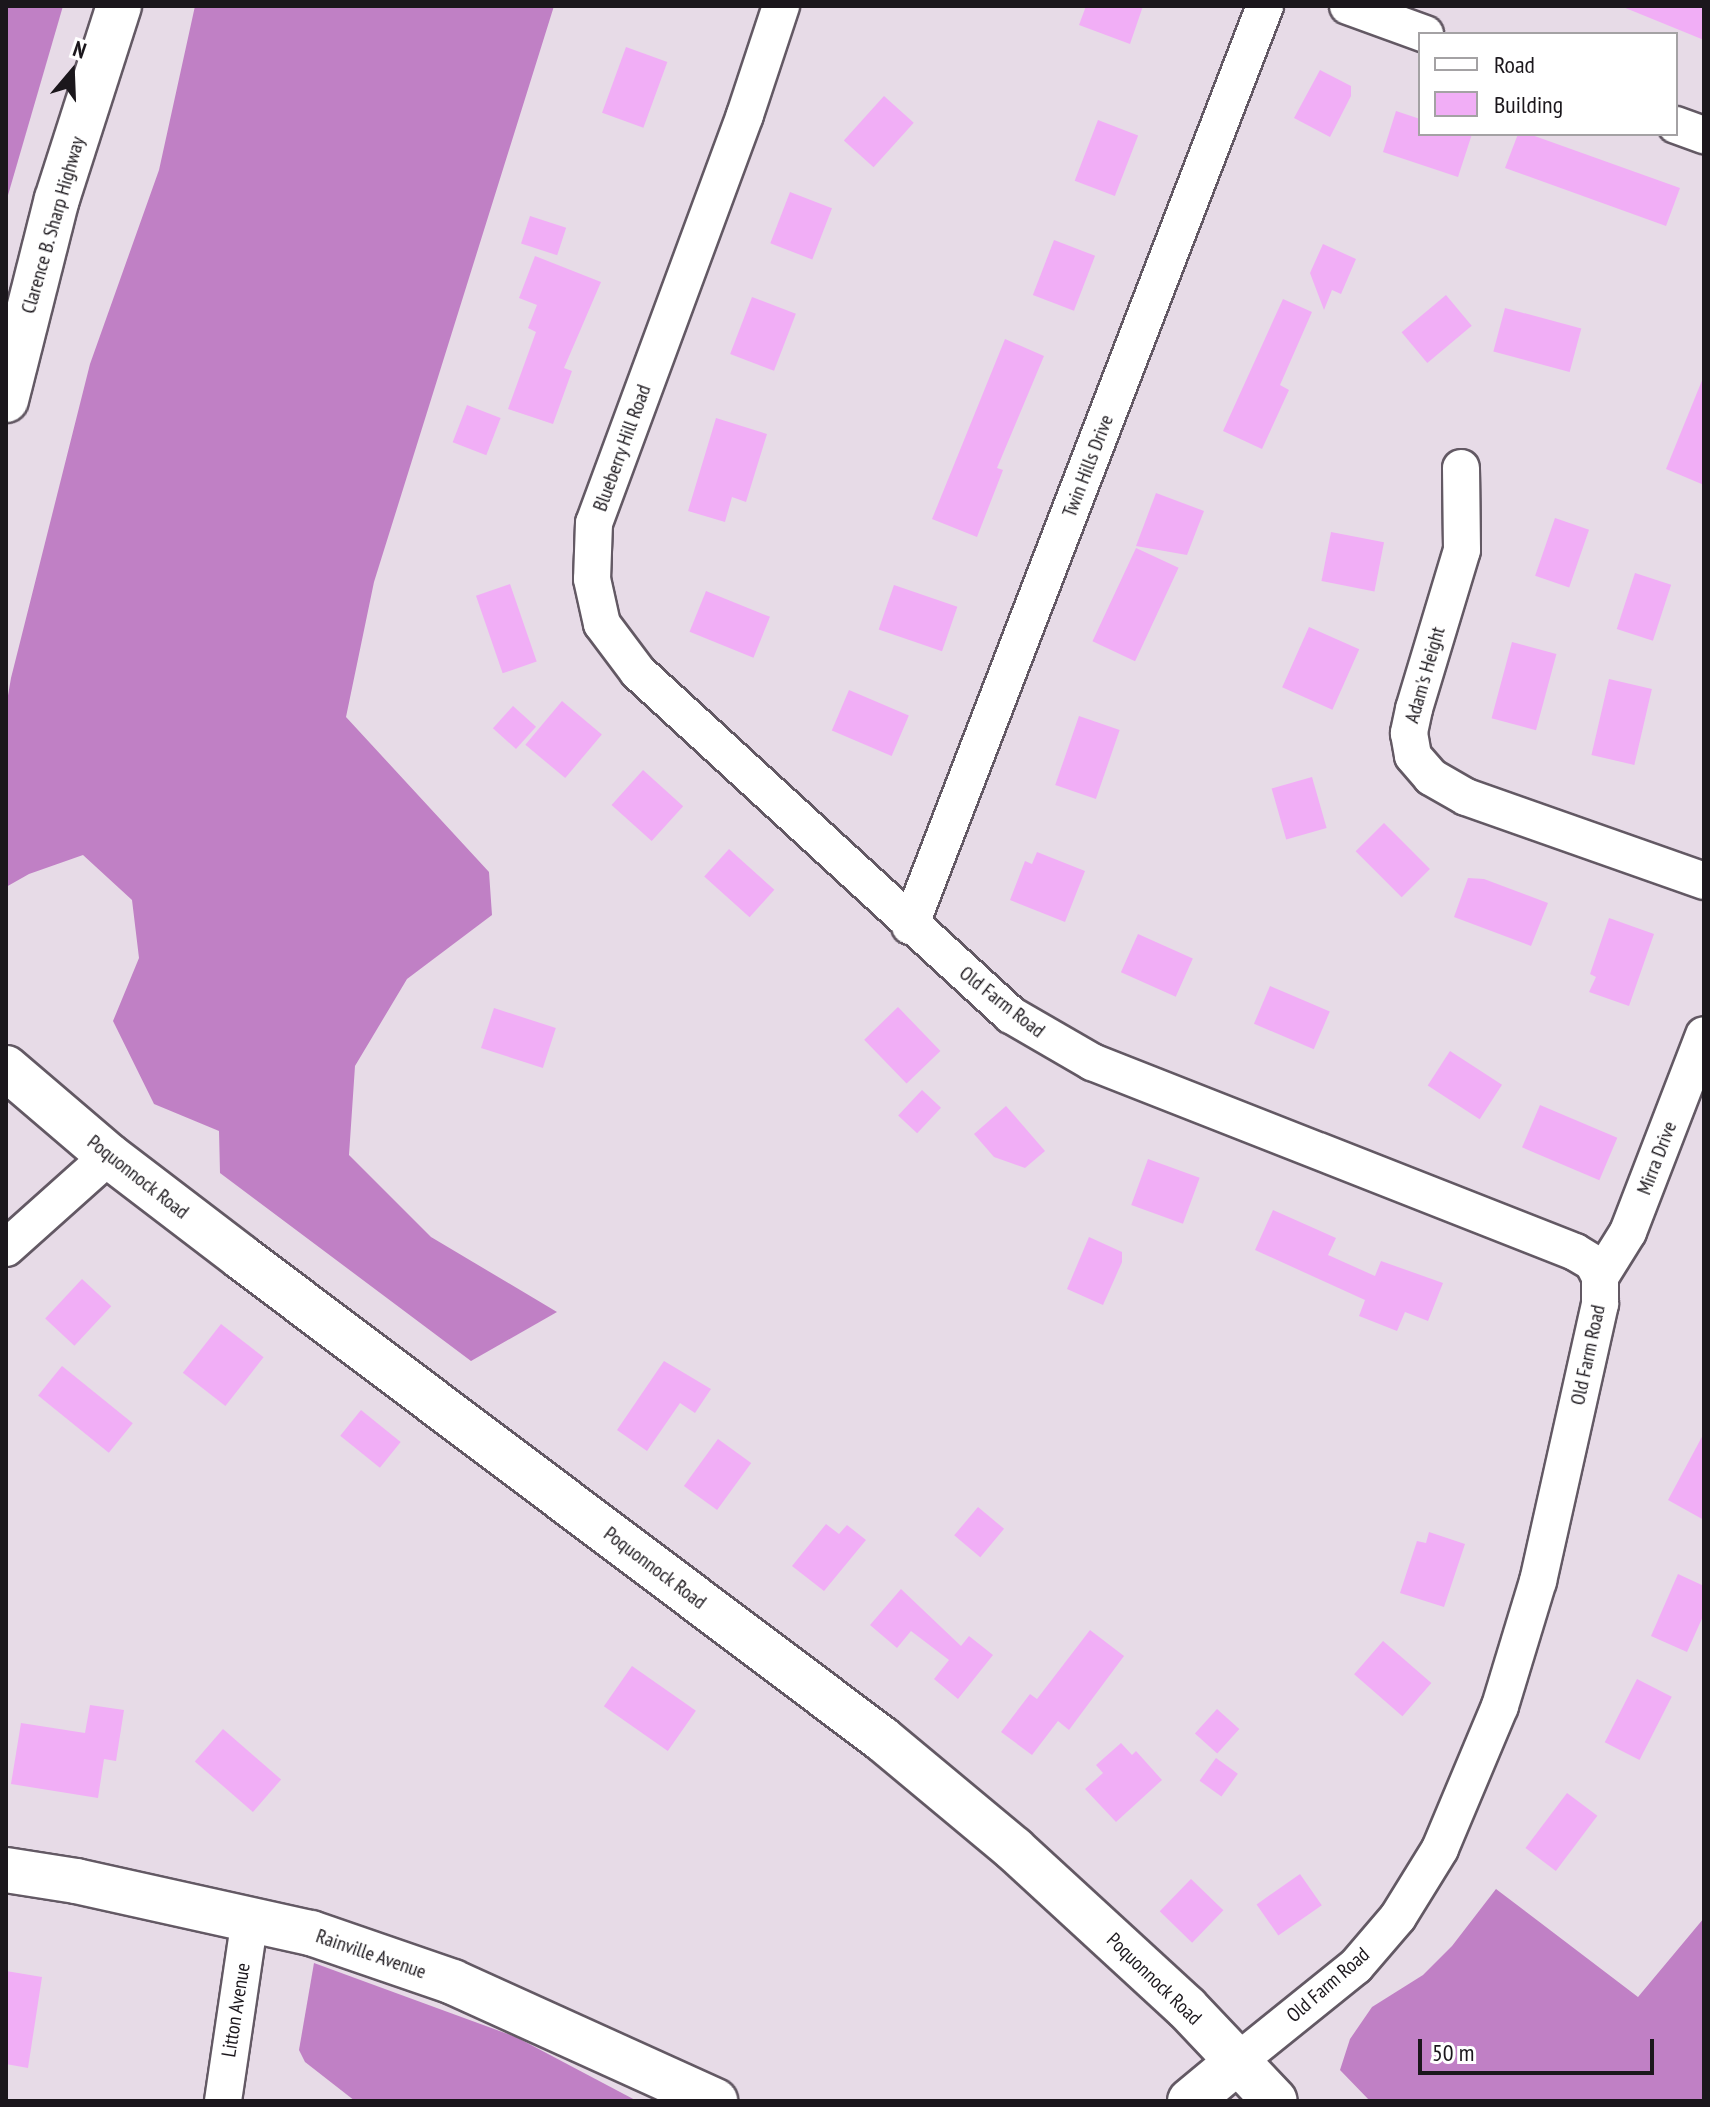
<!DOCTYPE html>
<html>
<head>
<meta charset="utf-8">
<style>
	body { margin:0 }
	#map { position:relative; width:1710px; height:2107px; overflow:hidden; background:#e7dbe7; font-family:"PT Sans Narrow",sans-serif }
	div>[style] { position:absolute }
	.forest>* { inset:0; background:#c080c5 }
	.building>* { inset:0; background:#f1aef6; transform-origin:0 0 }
	.roads { filter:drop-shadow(2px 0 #635964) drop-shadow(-2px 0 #635964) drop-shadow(0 2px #635964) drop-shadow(0 -2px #635964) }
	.street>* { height:36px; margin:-18px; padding:0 18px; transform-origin:18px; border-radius:18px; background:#fff }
	.secondary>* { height:44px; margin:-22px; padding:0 22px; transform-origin:22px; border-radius:22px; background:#fff }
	span { translate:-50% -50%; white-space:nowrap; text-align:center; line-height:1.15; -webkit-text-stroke:8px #fff; paint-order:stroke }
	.street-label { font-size:20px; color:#1b171c }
	.frame { position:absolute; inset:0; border:8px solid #1b171c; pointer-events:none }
	.legend { position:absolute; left:1418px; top:32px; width:260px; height:104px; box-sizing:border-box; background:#fff; border:2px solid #a4a2a4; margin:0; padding:10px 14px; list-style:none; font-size:24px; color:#1b171c }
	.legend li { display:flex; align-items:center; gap:16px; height:40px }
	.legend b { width:40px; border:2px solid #a4a2a4 }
	.north { position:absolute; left:32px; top:32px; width:80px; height:80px; -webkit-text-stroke:6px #fff; paint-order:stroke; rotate:19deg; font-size:22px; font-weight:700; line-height:32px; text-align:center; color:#1b171c }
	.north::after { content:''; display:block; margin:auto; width:28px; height:36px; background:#1b171c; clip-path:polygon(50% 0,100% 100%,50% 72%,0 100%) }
	.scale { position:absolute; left:1418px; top:2039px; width:236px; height:36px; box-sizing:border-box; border:4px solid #1b171c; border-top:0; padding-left:10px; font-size:24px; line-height:28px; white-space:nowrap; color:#1b171c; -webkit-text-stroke:6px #fff; paint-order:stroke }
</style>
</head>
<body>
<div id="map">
	<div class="forest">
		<div style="clip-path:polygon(6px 6px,63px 6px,6px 202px)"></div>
		<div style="clip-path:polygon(195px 6px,554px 6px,374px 582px,346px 717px,489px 872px,492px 915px,407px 979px,355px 1066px,349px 1155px,431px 1237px,557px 1312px,471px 1361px,220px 1173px,219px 1131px,154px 1104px,113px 1021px,139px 958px,132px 900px,83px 855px,29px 874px,6px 887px,6px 707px,11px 678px,90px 364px,159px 170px)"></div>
		<div style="clip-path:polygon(1496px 1889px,1638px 1997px,1704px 1918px,1704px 2101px,1370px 2101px,1340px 2070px,1350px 2039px,1372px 2007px,1423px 1975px,1452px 1946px)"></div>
		<div style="clip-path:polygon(314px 1963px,516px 2037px,637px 2101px,355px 2101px,305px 2062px,299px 2050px)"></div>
	</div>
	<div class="building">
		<div style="clip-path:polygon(1086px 6px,1143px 6px,1130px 44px,1079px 25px)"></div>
		<div style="clip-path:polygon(1623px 6px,1704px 6px,1704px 40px,1623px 7px)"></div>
		<div style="left:626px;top:47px;width:44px;height:70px;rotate:20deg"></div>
		<div style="clip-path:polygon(1320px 70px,1351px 86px,1351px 96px,1330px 137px,1294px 118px)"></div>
		<div style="left:884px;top:96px;width:40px;height:60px;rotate:42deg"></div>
		<div style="clip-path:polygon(1396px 111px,1420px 119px,1420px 134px,1472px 134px,1458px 177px,1383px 152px)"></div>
		<div style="left:1098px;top:120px;width:43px;height:65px;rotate:21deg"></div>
		<div style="clip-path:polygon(1518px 134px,1529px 134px,1680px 188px,1666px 226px,1505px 168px)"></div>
		<div style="left:790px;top:192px;width:45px;height:55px;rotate:21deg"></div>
		<div style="left:530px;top:216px;width:38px;height:29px;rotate:18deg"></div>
		<div style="left:1054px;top:240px;width:44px;height:59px;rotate:21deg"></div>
		<div style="clip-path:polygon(1323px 244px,1356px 259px,1341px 294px,1332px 290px,1324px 310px,1310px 273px)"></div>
		<div style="clip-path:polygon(535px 256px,601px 282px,564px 368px,572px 371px,553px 424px,508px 409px,536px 332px,528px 328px,537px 305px,519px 298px)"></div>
		<div style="left:1446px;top:295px;width:40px;height:58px;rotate:50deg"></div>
		<div style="left:752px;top:297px;width:47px;height:61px;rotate:21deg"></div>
		<div style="clip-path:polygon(1283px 299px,1312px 312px,1280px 385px,1289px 390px,1262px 449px,1223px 431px)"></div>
		<div style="left:1505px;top:308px;width:79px;height:45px;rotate:15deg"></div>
		<div style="clip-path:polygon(1005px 339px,1044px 356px,997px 468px,1003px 470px,977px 537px,932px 519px)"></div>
		<div style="clip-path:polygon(1703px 378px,1704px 378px,1704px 485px,1666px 469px)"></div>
		<div style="left:467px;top:405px;width:36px;height:40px;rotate:21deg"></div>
		<div style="clip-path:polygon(716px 418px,767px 434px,746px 502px,732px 497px,725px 522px,688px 511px)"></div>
		<div style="clip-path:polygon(1156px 493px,1204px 511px,1187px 555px,1136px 546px)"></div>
		<div style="left:1555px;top:518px;width:36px;height:61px;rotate:19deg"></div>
		<div style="left:1331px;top:532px;width:54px;height:50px;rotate:11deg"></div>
		<div style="left:1136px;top:548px;width:47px;height:103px;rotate:25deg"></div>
		<div style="left:1635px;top:573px;width:38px;height:59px;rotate:18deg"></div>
		<div style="left:510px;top:584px;width:82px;height:36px;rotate:71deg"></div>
		<div style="left:894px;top:585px;width:67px;height:47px;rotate:19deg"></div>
		<div style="left:706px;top:591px;width:69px;height:44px;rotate:22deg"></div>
		<div style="left:1309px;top:627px;width:55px;height:66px;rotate:24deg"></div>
		<div style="left:1512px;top:642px;width:46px;height:79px;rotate:15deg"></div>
		<div style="left:1609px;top:679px;width:44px;height:78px;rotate:13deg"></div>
		<div style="left:849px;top:690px;width:65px;height:44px;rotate:23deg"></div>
		<div style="left:562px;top:701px;width:52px;height:57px;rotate:40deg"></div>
		<div style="left:513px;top:706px;width:31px;height:30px;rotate:42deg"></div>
		<div style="left:1079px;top:716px;width:43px;height:73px;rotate:19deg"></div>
		<div style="left:643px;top:770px;width:54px;height:47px;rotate:42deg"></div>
		<div style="left:1312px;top:777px;width:53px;height:42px;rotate:74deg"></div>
		<div style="left:1384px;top:823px;width:65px;height:40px;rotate:45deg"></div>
		<div style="left:729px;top:849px;width:61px;height:37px;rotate:42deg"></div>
		<div style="clip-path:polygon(1037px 852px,1085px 871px,1065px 922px,1010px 900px,1025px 861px,1032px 864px)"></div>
		<div style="clip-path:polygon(1468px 878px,1484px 879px,1548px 903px,1531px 946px,1454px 917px)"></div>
		<div style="clip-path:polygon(1609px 918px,1654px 934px,1629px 1006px,1589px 992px,1596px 977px,1590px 974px)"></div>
		<div style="left:1138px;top:934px;width:60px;height:42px;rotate:24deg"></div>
		<div style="left:1270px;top:986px;width:65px;height:41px;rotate:23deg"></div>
		<div style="left:898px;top:1007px;width:61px;height:47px;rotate:46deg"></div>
		<div style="left:494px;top:1008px;width:65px;height:42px;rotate:18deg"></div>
		<div style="left:1450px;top:1051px;width:62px;height:41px;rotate:33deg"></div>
		<div style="left:922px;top:1090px;width:26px;height:35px;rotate:43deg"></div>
		<div style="left:1540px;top:1105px;width:84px;height:46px;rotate:23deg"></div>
		<div style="clip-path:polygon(1006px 1106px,1045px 1151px,1025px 1168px,994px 1157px,974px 1134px)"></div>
		<div style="left:1148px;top:1159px;width:55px;height:49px;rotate:20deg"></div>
		<div style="clip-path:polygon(1273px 1210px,1336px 1238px,1328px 1255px,1375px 1276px,1381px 1261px,1443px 1283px,1428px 1321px,1405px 1312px,1397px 1331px,1359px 1316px,1365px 1300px,1255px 1250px)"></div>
		<div style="clip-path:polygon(1089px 1237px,1122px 1252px,1122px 1262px,1103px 1305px,1067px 1289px)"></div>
		<div style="left:82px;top:1279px;width:40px;height:54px;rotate:43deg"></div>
		<div style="left:221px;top:1324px;width:54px;height:62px;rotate:38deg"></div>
		<div style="clip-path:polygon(664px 1361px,711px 1389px,695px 1413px,680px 1403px,647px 1451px,617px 1430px)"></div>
		<div style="left:62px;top:1366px;width:91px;height:38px;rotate:39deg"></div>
		<div style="left:361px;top:1410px;width:51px;height:33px;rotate:39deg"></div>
		<div style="clip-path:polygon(1704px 1433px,1704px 1520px,1668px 1500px)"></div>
		<div style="left:718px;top:1439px;width:41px;height:58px;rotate:36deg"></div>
		<div style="left:978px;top:1507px;width:34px;height:37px;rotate:40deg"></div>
		<div style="clip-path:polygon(826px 1524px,839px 1534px,847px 1525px,866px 1540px,824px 1591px,792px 1566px)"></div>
		<div style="clip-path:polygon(1429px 1532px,1465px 1544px,1444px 1607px,1400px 1593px,1417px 1541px,1426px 1543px)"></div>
		<div style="clip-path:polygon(1678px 1574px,1704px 1586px,1704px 1614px,1687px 1652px,1651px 1636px)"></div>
		<div style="clip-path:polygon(901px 1589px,961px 1646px,969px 1636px,993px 1655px,958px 1699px,934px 1679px,949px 1660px,911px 1631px,897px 1648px,870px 1625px)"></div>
		<div style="clip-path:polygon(1090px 1630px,1124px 1656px,1069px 1730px,1058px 1721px,1032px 1755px,1001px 1732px,1030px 1694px,1037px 1699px)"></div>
		<div style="left:1383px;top:1641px;width:64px;height:44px;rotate:41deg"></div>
		<div style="left:632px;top:1666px;width:78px;height:49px;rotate:35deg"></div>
		<div style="left:1637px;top:1679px;width:39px;height:71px;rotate:27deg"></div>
		<div style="clip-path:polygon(90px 1705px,124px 1710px,116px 1761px,104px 1759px,98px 1798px,11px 1784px,21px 1723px,85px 1733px)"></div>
		<div style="left:1217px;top:1709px;width:30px;height:33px;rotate:42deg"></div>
		<div style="left:223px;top:1729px;width:77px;height:43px;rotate:41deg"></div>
		<div style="clip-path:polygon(1121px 1743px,1132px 1755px,1136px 1751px,1162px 1780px,1116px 1822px,1085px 1789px,1103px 1773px,1096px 1765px)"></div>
		<div style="left:1216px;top:1758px;width:27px;height:28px;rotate:36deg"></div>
		<div style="left:1567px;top:1793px;width:38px;height:69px;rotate:37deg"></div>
		<div style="left:1300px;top:1874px;width:38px;height:53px;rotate:55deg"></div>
		<div style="left:1191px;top:1879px;width:45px;height:45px;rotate:44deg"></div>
		<div style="clip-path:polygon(6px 1971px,42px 1977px,28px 2068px,6px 2064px)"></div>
	</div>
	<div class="roads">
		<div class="street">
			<div style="left:781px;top:6px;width:115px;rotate:108.3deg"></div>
			<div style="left:745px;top:115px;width:435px;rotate:110.3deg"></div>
			<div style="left:594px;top:523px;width:56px;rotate:92deg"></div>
			<div style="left:592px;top:579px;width:46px;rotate:77.5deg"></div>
			<div style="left:602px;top:624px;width:60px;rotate:53.1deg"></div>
			<div style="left:638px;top:672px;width:507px;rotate:42.6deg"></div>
			<div style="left:1011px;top:1015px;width:94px;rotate:30.1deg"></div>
			<div style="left:1092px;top:1062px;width:519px;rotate:21.47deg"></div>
			<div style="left:1575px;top:1252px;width:21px;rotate:31deg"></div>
			<div style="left:1593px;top:1263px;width:16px;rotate:63deg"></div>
			<div style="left:1600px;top:1277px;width:27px;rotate:90deg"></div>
			<div style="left:1600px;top:1304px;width:284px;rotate:102.6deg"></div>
			<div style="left:1538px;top:1581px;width:131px;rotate:106.9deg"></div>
			<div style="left:1500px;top:1706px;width:155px;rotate:112.8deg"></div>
			<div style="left:1440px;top:1849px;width:80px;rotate:121.7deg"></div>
			<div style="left:1398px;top:1917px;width:65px;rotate:130.6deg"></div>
			<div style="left:1356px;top:1966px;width:153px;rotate:141.1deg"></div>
			<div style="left:1348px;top:6px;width:82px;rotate:20deg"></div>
			<div style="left:1676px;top:125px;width:30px;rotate:20deg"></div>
			<div style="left:1461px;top:468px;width:82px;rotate:89.3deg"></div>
			<div style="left:1462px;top:550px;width:166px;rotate:106.8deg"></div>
			<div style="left:1414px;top:709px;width:25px;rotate:102deg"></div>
			<div style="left:1409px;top:733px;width:23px;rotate:80deg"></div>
			<div style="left:1413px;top:756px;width:28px;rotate:49deg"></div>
			<div style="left:1431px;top:777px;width:40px;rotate:29.7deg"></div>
			<div style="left:1466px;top:797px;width:252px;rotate:19.4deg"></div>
			<div style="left:910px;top:926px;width:986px;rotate:-68.9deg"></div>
			<div style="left:6px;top:1248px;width:138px;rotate:-41.8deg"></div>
			<div style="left:1600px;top:1277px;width:53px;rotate:-58.1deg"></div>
			<div style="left:1628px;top:1232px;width:211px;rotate:-68.9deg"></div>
			<div style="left:223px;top:2101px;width:184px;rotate:-81.6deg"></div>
		</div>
		<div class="secondary">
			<div style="left:6px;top:400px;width:207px;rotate:-75.8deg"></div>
			<div style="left:57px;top:199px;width:203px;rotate:-72.2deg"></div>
			<div style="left:6px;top:1068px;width:135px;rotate:40.5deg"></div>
			<div style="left:109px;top:1156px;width:166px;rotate:37.4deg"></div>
			<div style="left:241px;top:1257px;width:802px;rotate:36.94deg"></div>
			<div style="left:882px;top:1739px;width:172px;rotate:39.8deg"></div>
			<div style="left:1014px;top:1849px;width:234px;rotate:42.6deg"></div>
			<div style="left:1186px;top:2007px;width:129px;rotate:46.6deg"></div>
			<div style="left:6px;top:1870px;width:71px;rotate:8.9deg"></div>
			<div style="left:76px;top:1881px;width:241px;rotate:12.5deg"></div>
			<div style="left:311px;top:1933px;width:150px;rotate:19deg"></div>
			<div style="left:453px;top:1982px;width:288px;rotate:24.4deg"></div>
			<div style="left:1190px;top:2101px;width:61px;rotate:-39.7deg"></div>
		</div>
	</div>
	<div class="street-label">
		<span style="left:53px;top:225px;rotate:-74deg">Clarence B. Sharp Highway</span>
		<span style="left:622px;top:448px;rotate:-70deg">Blueberry Hill Road</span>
		<span style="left:1088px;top:466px;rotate:-69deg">Twin Hills Drive</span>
		<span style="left:1425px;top:675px;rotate:-74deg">Adam's Height</span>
		<span style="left:1002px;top:1002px;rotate:38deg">Old Farm Road</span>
		<span style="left:1657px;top:1158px;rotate:-69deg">Mirra Drive</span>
		<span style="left:138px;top:1177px;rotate:38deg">Poquonnock Road</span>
		<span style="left:1588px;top:1355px;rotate:-78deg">Old Farm Road</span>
		<span style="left:655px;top:1568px;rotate:37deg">Poquonnock Road</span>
		<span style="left:371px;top:1954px;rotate:19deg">Rainville Avenue</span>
		<span style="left:1154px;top:1979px;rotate:44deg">Poquonnock Road</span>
		<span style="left:1328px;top:1985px;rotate:-41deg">Old Farm Road</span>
		<span style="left:236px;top:2010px;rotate:-81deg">Litton Avenue</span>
	</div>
	<div class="frame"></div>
	<ul class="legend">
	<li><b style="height:10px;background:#fff"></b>Road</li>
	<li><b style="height:22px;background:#f1aef6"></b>Building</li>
	</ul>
	<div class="north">N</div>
	<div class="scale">50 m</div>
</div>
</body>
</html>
